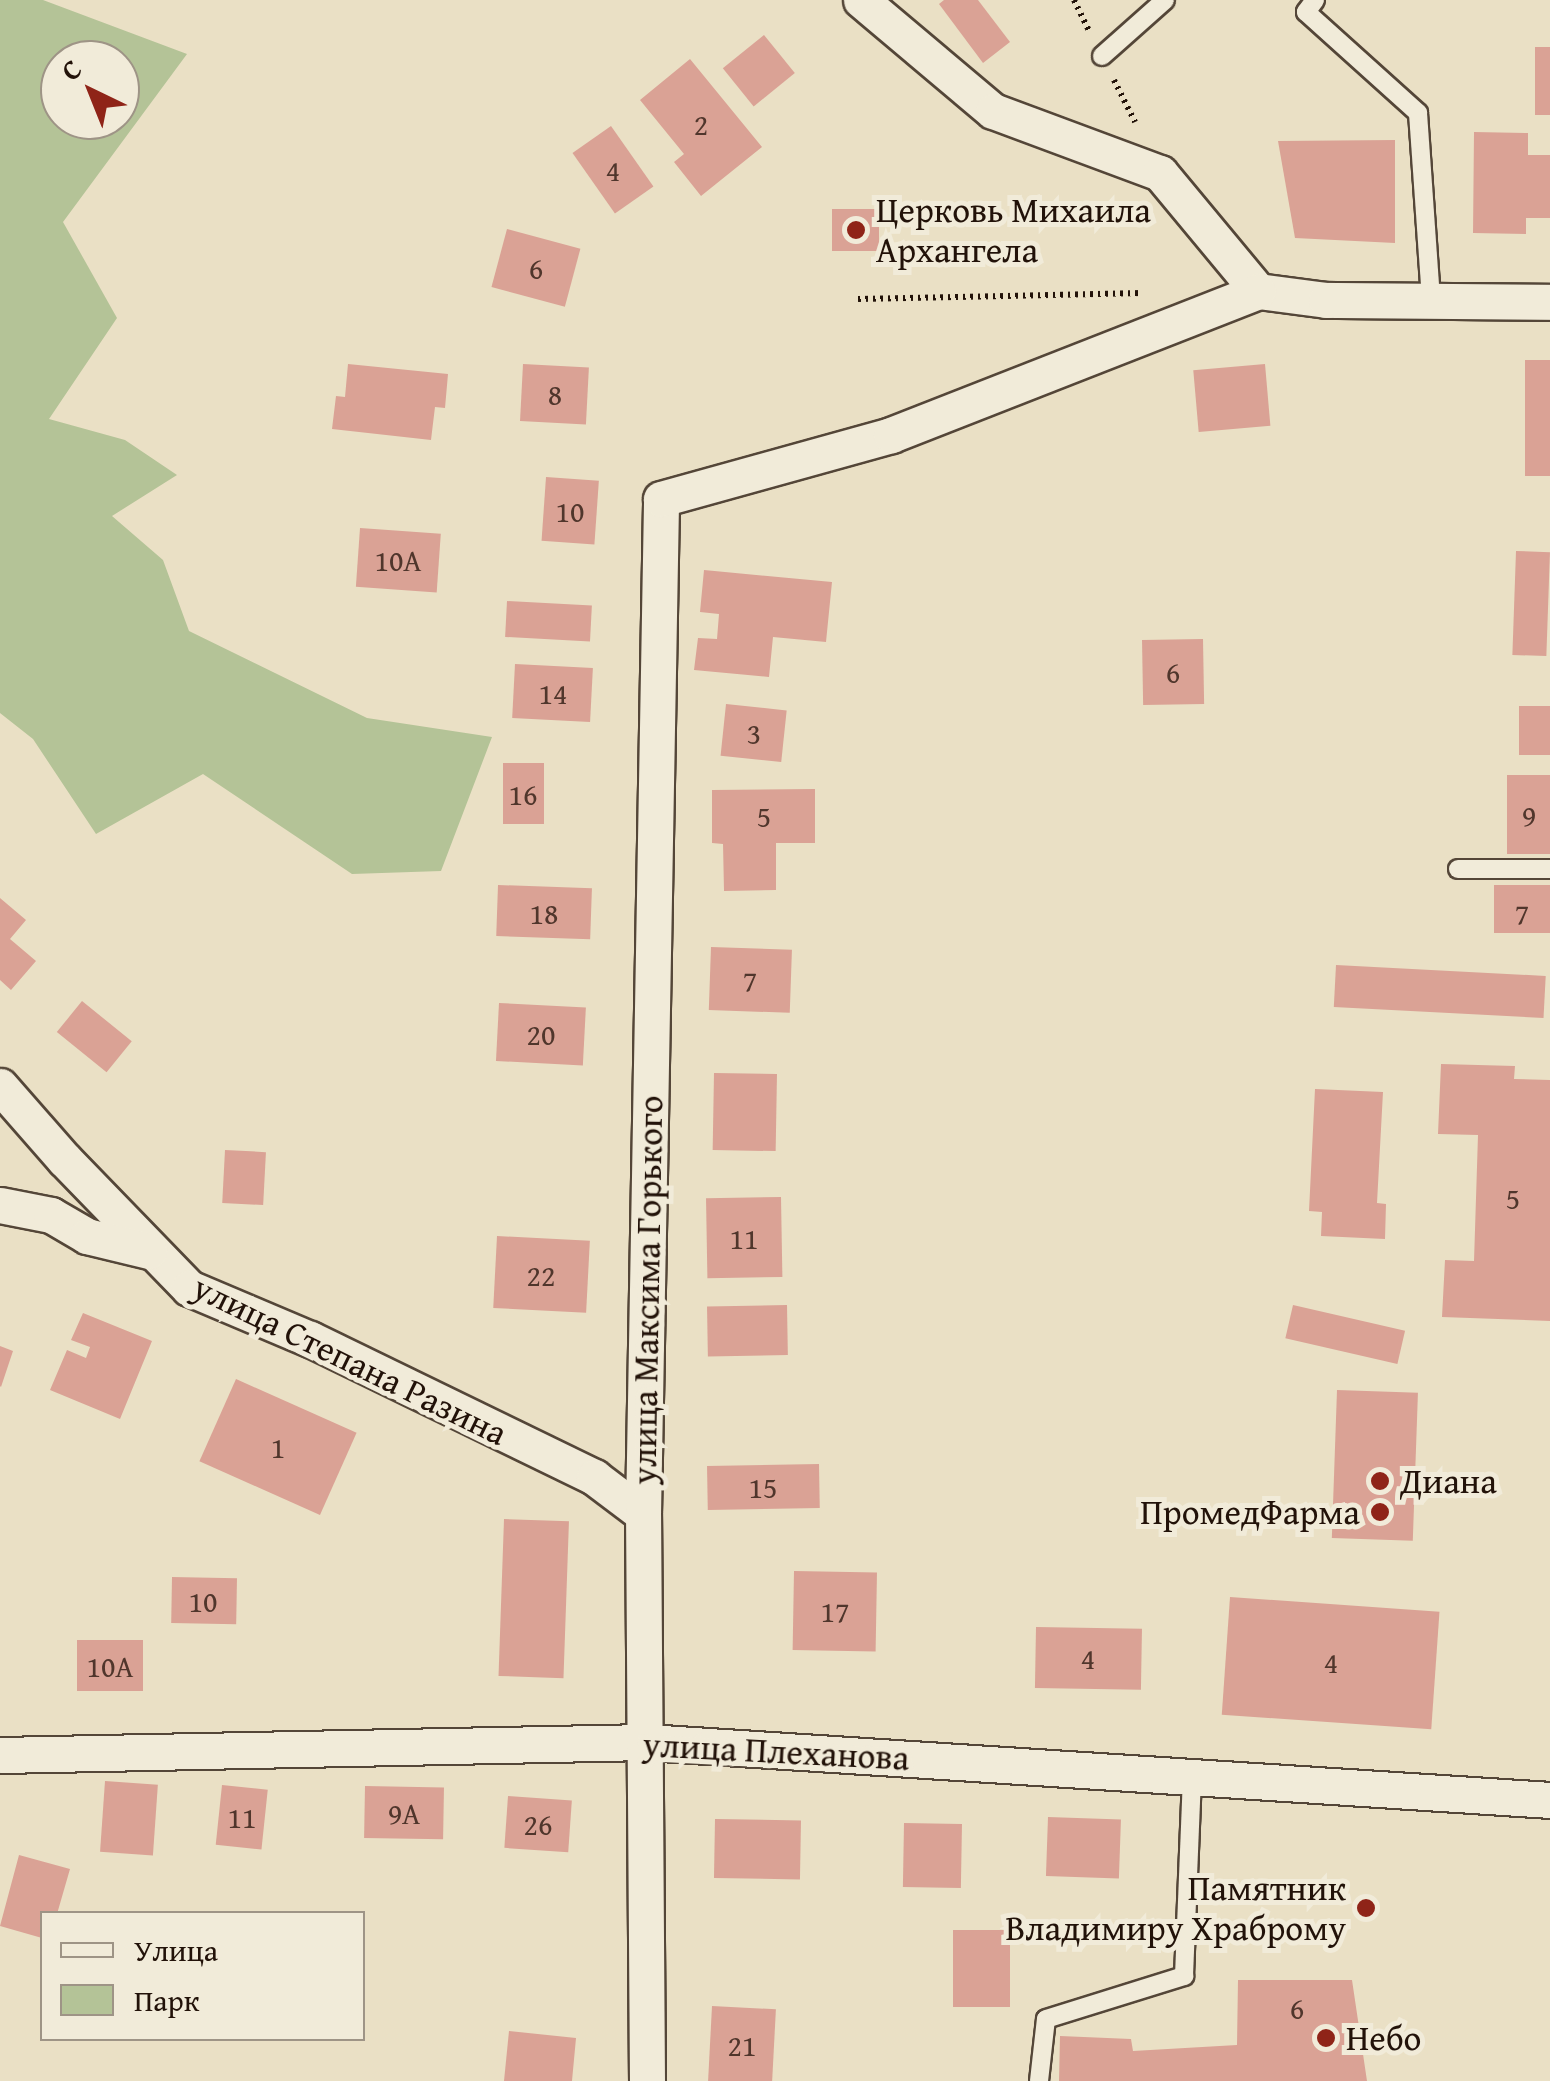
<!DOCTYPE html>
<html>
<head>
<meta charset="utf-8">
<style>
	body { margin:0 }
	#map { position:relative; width:1550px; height:2081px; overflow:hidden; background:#eae0c5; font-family:"Gentium Book Plus",serif }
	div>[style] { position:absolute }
	.green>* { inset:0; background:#b4c397 }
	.building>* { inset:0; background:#daa295; transform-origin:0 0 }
	.path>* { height:6px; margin-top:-3px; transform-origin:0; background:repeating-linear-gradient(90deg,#221209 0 2.5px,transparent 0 7.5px) }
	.roads { filter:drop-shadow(2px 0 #544638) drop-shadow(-2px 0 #544638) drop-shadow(0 2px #544638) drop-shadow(0 -2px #544638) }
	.lane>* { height:18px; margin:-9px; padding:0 9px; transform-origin:9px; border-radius:9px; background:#f1ebd9 }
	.street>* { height:35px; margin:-17.5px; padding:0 17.5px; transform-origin:17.5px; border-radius:17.5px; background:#f1ebd9 }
	.dots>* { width:28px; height:28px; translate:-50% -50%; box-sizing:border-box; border:5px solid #f1ebd9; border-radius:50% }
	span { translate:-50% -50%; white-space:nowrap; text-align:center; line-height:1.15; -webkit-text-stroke:10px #f1ebd9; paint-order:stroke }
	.number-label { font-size:30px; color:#50362c }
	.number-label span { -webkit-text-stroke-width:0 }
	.poi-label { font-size:35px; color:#221209 }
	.left { translate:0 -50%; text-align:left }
	.right { translate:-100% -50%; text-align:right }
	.street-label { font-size:35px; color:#221209 }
	.legend { position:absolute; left:40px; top:1911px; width:325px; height:130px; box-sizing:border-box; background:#f1ebd9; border:2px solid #9e9486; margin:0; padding:12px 18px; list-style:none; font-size:30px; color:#221209 }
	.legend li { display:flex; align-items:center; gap:20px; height:50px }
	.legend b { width:50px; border:2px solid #9e9486 }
	.north { position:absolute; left:40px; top:40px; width:100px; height:100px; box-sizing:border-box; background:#f1ebd9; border:2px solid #9e9486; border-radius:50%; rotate:317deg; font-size:28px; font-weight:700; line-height:40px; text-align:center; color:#221209 }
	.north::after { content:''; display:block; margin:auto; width:35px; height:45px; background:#8f2418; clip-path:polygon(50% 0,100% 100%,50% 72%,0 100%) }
</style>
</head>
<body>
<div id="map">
	<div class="green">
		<div style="clip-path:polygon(evenodd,0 0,43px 0,187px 54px,63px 222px,117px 318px,49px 419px,125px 440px,177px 475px,112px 516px,163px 560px,189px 631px,367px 718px,492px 737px,441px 871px,352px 874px,203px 774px,96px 834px,33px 739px,0 713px,0 0,60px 60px,120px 60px,120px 120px,60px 120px,60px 60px)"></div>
	</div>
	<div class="building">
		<div style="clip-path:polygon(944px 0,978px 0,1010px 42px,983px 63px,939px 4px)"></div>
		<div style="left:764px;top:35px;width:49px;height:53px;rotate:51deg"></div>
		<div style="left:1535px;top:47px;width:15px;height:68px"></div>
		<div style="clip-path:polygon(690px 59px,762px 147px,701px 196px,674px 162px,684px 154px,640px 100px)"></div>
		<div style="left:611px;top:126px;width:74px;height:47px;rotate:55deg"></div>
		<div style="clip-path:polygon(1474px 132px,1528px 133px,1528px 155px,1550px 155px,1550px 218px,1526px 218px,1526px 234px,1473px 233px)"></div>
		<div style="clip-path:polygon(1395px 140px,1395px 243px,1295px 238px,1278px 141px)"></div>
		<div style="left:832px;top:209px;width:47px;height:42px"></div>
		<div style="left:507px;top:229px;width:76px;height:60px;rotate:15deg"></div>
		<div style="left:1525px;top:360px;width:25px;height:116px"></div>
		<div style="clip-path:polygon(348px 364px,448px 374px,445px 408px,435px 407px,431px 440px,332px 429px,336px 396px,345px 397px)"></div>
		<div style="left:523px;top:364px;width:66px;height:57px;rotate:3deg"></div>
		<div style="left:1265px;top:364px;width:62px;height:72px;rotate:85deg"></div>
		<div style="left:546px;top:477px;width:53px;height:64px;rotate:4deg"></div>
		<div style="left:360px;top:528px;width:81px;height:59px;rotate:4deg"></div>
		<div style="left:1516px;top:551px;width:34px;height:104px;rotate:2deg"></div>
		<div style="clip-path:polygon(704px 570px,832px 582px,826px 642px,773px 637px,769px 677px,694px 670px,698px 638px,717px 639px,719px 614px,700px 612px)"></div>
		<div style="left:507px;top:601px;width:85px;height:36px;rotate:3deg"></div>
		<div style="left:1203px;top:639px;width:65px;height:61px;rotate:89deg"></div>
		<div style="left:515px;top:664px;width:78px;height:54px;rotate:3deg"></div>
		<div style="left:726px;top:704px;width:61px;height:52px;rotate:6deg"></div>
		<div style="left:1519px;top:706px;width:31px;height:49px"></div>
		<div style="left:503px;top:763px;width:41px;height:61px"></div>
		<div style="left:1550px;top:775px;width:79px;height:43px;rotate:90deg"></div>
		<div style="clip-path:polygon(815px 789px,815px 843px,776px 843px,776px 890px,724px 891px,723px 844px,712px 843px,712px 790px)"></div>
		<div style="left:498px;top:885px;width:94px;height:51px;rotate:2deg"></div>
		<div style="left:1550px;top:885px;width:48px;height:56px;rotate:90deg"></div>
		<div style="clip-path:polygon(0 898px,26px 920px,10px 939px,36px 961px,11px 990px,0 980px)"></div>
		<div style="left:711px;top:947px;width:81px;height:63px;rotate:2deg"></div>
		<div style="left:1336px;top:965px;width:210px;height:42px;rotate:3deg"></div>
		<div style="left:82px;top:1001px;width:64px;height:40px;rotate:39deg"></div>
		<div style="left:499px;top:1003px;width:87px;height:58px;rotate:3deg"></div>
		<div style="clip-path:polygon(1441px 1064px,1515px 1066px,1514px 1079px,1550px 1080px,1550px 1321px,1442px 1317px,1445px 1260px,1474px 1261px,1478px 1135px,1438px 1134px)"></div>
		<div style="left:714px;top:1073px;width:63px;height:77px;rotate:1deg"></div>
		<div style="clip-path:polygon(1315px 1089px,1383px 1092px,1377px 1203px,1386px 1204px,1385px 1239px,1321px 1236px,1322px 1212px,1309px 1211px)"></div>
		<div style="left:225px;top:1150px;width:41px;height:53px;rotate:3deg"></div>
		<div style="left:781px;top:1197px;width:80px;height:75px;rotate:89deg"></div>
		<div style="left:497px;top:1236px;width:93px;height:72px;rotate:3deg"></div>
		<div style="left:787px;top:1305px;width:50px;height:80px;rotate:89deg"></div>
		<div style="left:1293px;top:1305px;width:115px;height:34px;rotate:13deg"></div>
		<div style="clip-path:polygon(83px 1313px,152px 1341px,120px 1419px,50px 1390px,67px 1350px,86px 1358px,90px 1347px,71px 1340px)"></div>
		<div style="clip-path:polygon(0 1346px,13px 1351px,1px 1387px,0 1386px)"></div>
		<div style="left:236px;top:1379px;width:132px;height:90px;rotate:24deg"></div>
		<div style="left:1337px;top:1390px;width:81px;height:148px;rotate:2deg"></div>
		<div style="left:819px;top:1464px;width:44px;height:112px;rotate:89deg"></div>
		<div style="left:504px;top:1519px;width:65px;height:157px;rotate:2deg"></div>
		<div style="left:794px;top:1571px;width:83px;height:79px;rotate:1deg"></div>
		<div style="left:172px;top:1577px;width:65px;height:46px;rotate:1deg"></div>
		<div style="left:1230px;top:1597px;width:210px;height:118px;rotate:4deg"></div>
		<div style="left:1036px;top:1627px;width:106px;height:61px;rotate:1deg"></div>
		<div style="left:143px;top:1640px;width:51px;height:66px;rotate:90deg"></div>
		<div style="left:105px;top:1781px;width:53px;height:71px;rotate:4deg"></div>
		<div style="left:222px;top:1785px;width:46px;height:60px;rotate:6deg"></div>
		<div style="left:365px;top:1786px;width:79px;height:52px;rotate:1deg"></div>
		<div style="left:508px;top:1796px;width:64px;height:52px;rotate:4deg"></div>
		<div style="left:1048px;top:1817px;width:73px;height:59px;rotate:2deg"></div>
		<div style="left:715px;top:1819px;width:86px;height:59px;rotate:1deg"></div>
		<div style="left:904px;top:1823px;width:58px;height:64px;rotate:1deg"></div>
		<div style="clip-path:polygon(19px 1855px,70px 1869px,57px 1914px,42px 1914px,42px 1938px,0 1926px)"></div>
		<div style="left:953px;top:1930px;width:57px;height:77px"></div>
		<div style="clip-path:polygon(1238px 1980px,1352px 1980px,1367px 2081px,1059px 2081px,1060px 2036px,1131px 2039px,1133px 2051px,1237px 2045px)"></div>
		<div style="left:712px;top:2006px;width:64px;height:75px;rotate:3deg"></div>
		<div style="clip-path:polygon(509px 2031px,576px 2038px,572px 2081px,504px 2081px)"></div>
	</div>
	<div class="path">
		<div style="left:1074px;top:0;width:37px;rotate:64deg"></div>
		<div style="left:1114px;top:80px;width:47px;rotate:63.4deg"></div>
		<div style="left:858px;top:299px;width:284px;rotate:-1.2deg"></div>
	</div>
	<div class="roads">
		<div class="lane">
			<div style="left:1315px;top:0;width:15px;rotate:127deg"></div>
			<div style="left:1306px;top:12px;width:151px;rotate:42deg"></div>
			<div style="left:1418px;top:113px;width:188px;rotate:86deg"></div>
			<div style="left:1102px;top:56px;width:84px;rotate:-41.6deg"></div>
			<div style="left:1458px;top:869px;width:92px"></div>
			<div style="left:1039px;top:2081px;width:62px;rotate:-83.6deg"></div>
			<div style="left:1046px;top:2019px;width:145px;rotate:-17.3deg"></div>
			<div style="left:1184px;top:1976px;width:201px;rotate:-87.7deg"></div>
		</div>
		<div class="street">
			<div style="left:861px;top:0;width:172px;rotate:40.1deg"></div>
			<div style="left:993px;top:111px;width:178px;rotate:20.4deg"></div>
			<div style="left:1160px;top:173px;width:153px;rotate:50.3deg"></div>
			<div style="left:1258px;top:291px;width:69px;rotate:7.5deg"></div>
			<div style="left:1326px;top:300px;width:224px;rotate:0.5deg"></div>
			<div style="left:0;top:1086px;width:97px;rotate:48.8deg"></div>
			<div style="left:64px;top:1159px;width:180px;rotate:45.9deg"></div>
			<div style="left:189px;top:1288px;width:131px;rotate:22.9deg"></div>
			<div style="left:310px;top:1339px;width:316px;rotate:25.9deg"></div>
			<div style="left:594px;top:1477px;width:61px;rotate:37.1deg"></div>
			<div style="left:0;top:1205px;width:52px;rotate:11.1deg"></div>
			<div style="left:51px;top:1215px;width:42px;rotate:30.3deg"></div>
			<div style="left:87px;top:1236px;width:64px;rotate:13.6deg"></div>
			<div style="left:0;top:1755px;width:646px;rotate:-1.15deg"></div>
			<div style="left:646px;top:1742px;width:906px;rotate:3.67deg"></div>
			<div style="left:647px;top:2081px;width:567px;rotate:-90.4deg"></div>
			<div style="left:643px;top:1514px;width:1015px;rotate:-88.98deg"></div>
			<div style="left:661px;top:499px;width:239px;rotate:-15.5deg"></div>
			<div style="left:891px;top:435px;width:394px;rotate:-21.4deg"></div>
		</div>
	</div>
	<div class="dots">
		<div style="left:856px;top:230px;background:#8f2418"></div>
		<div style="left:1380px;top:1481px;background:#8f2418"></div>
		<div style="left:1380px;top:1512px;background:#8f2418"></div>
		<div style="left:1366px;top:1908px;background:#8f2418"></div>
		<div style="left:1326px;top:2038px;background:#8f2418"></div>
	</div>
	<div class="number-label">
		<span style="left:701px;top:124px">2</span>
		<span style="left:613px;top:170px">4</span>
		<span style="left:536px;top:268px">6</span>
		<span style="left:555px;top:394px">8</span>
		<span style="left:570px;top:511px">10</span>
		<span style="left:398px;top:560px">10А</span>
		<span style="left:1173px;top:672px">6</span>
		<span style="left:553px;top:693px">14</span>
		<span style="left:754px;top:733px">3</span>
		<span style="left:523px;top:794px">16</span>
		<span style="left:1529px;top:815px">9</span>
		<span style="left:764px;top:816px">5</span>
		<span style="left:544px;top:913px">18</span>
		<span style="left:1522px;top:913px">7</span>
		<span style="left:750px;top:980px">7</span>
		<span style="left:541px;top:1034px">20</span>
		<span style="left:1513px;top:1198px">5</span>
		<span style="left:744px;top:1238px">11</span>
		<span style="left:541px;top:1275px">22</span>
		<span style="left:278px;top:1447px">1</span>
		<span style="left:763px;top:1487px">15</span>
		<span style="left:203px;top:1601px">10</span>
		<span style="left:835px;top:1611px">17</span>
		<span style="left:1088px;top:1658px">4</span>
		<span style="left:1331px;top:1662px">4</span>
		<span style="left:110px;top:1666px">10А</span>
		<span style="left:404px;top:1813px">9А</span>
		<span style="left:242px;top:1817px">11</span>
		<span style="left:538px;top:1824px">26</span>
		<span style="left:1297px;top:2008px">6</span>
		<span style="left:742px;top:2045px">21</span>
	</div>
	<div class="poi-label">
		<span class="left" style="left:876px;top:230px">Церковь Михаила<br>Архангела</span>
		<span class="left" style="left:1400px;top:1481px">Диана</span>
		<span class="right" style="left:1360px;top:1512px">ПромедФарма</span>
		<span class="right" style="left:1346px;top:1908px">Памятник<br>Владимиру Храброму</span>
		<span class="left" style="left:1346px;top:2038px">Небо</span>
	</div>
	<div class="street-label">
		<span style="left:647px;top:1290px;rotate:-89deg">улица Максима Горького</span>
		<span style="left:350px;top:1360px;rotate:26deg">улица Степана Разина</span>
		<span style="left:776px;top:1751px;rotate:3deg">улица Плеханова</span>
	</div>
	<ul class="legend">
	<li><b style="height:12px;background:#f1ebd9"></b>Улица</li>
	<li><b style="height:28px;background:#b4c397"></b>Парк</li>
	</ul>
	<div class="north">С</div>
</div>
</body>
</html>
